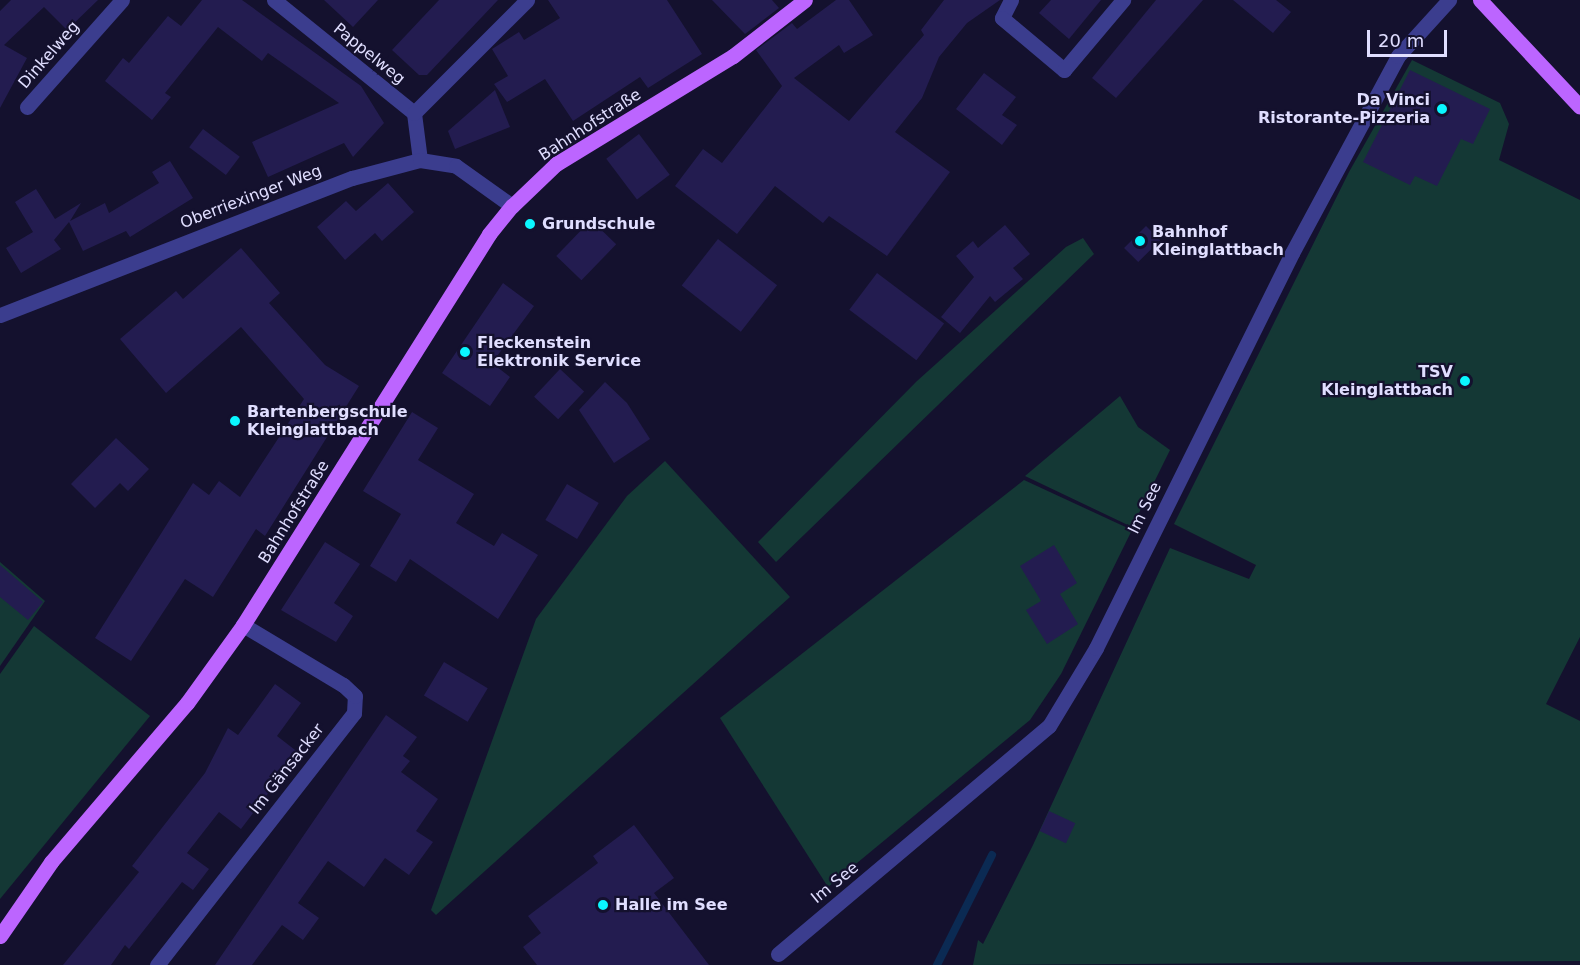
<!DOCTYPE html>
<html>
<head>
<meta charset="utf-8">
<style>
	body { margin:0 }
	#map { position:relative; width:1580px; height:965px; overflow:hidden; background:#14112e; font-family:"DejaVu Sans",sans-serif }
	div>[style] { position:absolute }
	.green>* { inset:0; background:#143835 }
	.stream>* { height:8px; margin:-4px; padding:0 4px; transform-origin:4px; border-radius:4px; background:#0b2a53 }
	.building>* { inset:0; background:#231c50; transform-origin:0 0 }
	.minor>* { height:15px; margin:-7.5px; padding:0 7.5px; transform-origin:7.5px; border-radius:7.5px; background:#3b3d8e }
	.major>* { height:15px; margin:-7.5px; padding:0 7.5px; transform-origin:7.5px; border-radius:7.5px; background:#bc65ff }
	.dots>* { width:16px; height:16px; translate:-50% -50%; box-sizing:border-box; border:3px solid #14112e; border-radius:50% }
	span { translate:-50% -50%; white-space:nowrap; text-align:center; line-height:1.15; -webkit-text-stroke:4.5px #14112e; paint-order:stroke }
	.street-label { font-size:16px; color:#e0deff }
	.poi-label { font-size:16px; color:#e0deff; font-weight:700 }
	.right { translate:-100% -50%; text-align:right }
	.left { translate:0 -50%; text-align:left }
	.scale { position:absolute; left:1367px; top:30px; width:80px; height:27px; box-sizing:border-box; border:3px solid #e0deff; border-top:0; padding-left:8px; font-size:18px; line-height:21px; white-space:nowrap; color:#e0deff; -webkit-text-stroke:4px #14112e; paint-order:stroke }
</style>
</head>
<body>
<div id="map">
	<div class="green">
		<div style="clip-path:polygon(1412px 60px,1500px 103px,1509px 124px,1499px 160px,1580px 200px,1580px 637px,1546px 704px,1580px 721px,1580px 961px,973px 965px,978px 940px,983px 944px,1033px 845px,1170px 548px,1249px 579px,1256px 565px,1174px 524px,1349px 172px)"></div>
		<div style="clip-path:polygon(1083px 238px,1094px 254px,776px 562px,758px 542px,917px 381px,1066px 247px)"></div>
		<div style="clip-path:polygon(1120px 396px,1138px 427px,1170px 450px,1132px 527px,1025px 476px)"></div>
		<div style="clip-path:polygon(665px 461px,790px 597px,436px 915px,431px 910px,536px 619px,627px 496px)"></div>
		<div style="clip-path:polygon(1024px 480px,1132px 530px,1061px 674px,1030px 720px,828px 887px,720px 718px)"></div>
		<div style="clip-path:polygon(0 562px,45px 601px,0 666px)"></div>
		<div style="clip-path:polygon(34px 626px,150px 716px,0 899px,0 674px)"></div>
	</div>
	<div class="stream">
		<div style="left:937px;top:965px;width:123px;rotate:-63.4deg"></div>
	</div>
	<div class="building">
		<div style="clip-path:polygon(11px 0,98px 0,67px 30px,44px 7px,4px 45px,27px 58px,0 108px,0 11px)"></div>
		<div style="clip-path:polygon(202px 0,242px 0,361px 86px,384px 123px,353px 157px,344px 143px,268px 177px,252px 142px,339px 103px,268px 53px,262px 61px,218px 27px,165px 93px,171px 97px,152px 120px,105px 81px,123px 58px,129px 63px,168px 16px,181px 26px)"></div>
		<div style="clip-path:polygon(324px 0,378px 0,353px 27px)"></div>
		<div style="clip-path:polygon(439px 0,498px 0,427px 75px,419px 75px,392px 50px)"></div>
		<div style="clip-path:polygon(548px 0,667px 0,702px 54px,648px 88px,640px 77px,573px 121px,545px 79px,507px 102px,494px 84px,508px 76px,492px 49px,519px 32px,524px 40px,560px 18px)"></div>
		<div style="clip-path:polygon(712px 0,772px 0,779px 8px,745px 34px)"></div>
		<div style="clip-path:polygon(836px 0,849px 0,873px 35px,844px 53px,839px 45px,794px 78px,849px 121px,924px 35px,921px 30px,944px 0,1000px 0,967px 23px,939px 57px,922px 98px,895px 132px,950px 172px,887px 256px,829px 216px,823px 223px,775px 186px,737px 234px,675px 186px,703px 149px,722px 163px,782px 86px,756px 50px,792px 23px,797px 29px)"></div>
		<div style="clip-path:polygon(1051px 0,1101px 0,1069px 39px,1039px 13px)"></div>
		<div style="clip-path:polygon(1156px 0,1203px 0,1116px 98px,1092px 78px)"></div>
		<div style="clip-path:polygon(1233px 0,1276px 0,1291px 12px,1273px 33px)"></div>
		<div style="clip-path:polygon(1410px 70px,1490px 109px,1473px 144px,1461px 139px,1437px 186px,1415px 176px,1410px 185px,1363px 162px)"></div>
		<div style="clip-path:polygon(984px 73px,1016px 97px,1002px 115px,1017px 125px,1002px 145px,956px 109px)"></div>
		<div style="clip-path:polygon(495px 90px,510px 127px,455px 149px,448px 131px)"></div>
		<div style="left:203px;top:129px;width:46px;height:23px;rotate:37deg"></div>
		<div style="left:639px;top:134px;width:51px;height:41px;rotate:53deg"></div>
		<div style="clip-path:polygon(170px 161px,193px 198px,130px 237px,126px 231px,83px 251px,69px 222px,54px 240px,61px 249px,21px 273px,6px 248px,33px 232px,15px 202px,36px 189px,55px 219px,81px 203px,70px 221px,105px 203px,109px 213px,159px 183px,152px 172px)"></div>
		<div style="clip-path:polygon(388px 183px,414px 212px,382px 241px,375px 233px,345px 260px,317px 227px,346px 201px,356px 211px)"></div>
		<div style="left:591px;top:220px;width:35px;height:50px;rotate:44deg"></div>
		<div style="clip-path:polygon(1005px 225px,1030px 254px,1013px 268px,1023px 279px,995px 302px,990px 296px,960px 333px,941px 317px,974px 277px,956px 256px,973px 241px,978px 248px)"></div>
		<div style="left:1146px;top:226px;width:20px;height:31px;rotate:45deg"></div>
		<div style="left:718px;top:239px;width:75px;height:59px;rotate:38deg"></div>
		<div style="clip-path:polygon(241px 248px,280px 293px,269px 303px,325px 365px,359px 386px,265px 536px,256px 529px,213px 597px,185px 579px,131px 661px,95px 638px,193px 483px,209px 495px,219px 481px,240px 497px,304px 399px,241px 327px,166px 393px,120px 339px,176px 291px,183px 299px)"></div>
		<div style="left:877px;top:273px;width:84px;height:46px;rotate:37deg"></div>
		<div style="clip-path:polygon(503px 283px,534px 306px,492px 363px,510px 377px,490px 406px,442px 373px)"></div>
		<div style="left:560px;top:369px;width:33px;height:38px;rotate:43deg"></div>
		<div style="clip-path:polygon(605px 382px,627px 403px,650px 439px,614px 463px,579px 410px)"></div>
		<div style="clip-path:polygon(412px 412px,438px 428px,418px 460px,474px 494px,456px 523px,494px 546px,502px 533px,538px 555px,498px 619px,410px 559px,396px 582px,370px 566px,401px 514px,363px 491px)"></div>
		<div style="clip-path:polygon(116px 438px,149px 469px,128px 491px,120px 483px,95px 508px,71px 484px)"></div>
		<div style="left:567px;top:484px;width:37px;height:42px;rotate:31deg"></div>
		<div style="clip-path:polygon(325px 542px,360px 564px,334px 603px,353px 616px,336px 642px,281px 610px)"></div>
		<div style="clip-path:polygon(1054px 545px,1077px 583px,1060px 594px,1078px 624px,1047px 644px,1026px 610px,1041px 601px,1020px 566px)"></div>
		<div style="clip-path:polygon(0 565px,43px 602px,28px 620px,0 597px)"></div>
		<div style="left:444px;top:662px;width:51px;height:39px;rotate:31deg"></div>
		<div style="clip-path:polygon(275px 684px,301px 703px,277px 736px,299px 753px,241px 829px,219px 812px,187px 853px,209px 869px,193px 890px,182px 882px,129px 949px,125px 945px,111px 965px,63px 965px,139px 872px,132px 866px,205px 773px,228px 728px,238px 735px)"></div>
		<div style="clip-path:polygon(386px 715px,417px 737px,403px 756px,410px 761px,401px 772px,438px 799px,416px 831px,433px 842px,409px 875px,385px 858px,364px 887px,328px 861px,298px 903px,319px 918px,303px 940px,282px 925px,252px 965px,215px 965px)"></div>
		<div style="left:1049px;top:811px;width:29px;height:22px;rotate:25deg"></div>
		<div style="clip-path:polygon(634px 825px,674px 878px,654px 893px,709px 965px,537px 965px,523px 947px,541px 933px,528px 916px,598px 863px,593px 856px)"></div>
	</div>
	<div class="minor">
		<div style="left:274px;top:0;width:180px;rotate:38.9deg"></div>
		<div style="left:1011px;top:0;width:20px;rotate:117deg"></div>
		<div style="left:1002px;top:18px;width:81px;rotate:40deg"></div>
		<div style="left:1064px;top:70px;width:92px;rotate:-49.9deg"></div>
		<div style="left:27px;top:107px;width:143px;rotate:-48.4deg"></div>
		<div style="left:420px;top:160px;width:47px;rotate:-97.3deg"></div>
		<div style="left:414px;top:113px;width:160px;rotate:-45deg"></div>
		<div style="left:0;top:315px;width:378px;rotate:-21.3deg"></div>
		<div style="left:352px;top:178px;width:70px;rotate:-14.8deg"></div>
		<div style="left:420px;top:160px;width:36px;rotate:9deg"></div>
		<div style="left:456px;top:166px;width:69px;rotate:35.5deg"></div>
		<div style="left:778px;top:954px;width:354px;rotate:-40.1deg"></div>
		<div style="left:1049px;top:726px;width:91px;rotate:-58.9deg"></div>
		<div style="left:1096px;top:648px;width:441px;rotate:-63.6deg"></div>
		<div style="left:1292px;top:253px;width:224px;rotate:-61.7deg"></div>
		<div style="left:1398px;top:56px;width:76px;rotate:-47.7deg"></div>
		<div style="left:157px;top:965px;width:320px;rotate:-52deg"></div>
		<div style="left:354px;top:713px;width:17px;rotate:-87deg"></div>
		<div style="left:355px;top:696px;width:16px;rotate:-137deg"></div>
		<div style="left:343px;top:685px;width:117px;rotate:-149deg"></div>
	</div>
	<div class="major">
		<div style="left:1480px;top:0;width:146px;rotate:46.9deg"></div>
		<div style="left:0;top:936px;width:90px;rotate:-55.4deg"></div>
		<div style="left:51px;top:862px;width:209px;rotate:-49.5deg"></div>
		<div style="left:187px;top:703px;width:96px;rotate:-54.3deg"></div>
		<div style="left:243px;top:625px;width:462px;rotate:-57.8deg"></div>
		<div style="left:489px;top:234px;width:36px;rotate:-51deg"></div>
		<div style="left:512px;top:206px;width:61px;rotate:-43.7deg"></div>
		<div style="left:556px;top:164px;width:207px;rotate:-31.4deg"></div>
		<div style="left:733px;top:56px;width:91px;rotate:-37.9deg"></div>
	</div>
	<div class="dots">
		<div style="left:1442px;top:109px;background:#0af6ff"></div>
		<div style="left:530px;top:224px;background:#0af6ff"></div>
		<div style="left:1140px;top:241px;background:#0af6ff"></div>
		<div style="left:465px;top:352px;background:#0af6ff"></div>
		<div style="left:1465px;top:381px;background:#0af6ff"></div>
		<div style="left:235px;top:421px;background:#0af6ff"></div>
		<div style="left:603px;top:905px;background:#0af6ff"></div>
	</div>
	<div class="street-label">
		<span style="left:369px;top:54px;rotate:39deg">Pappelweg</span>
		<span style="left:49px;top:55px;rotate:-49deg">Dinkelweg</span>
		<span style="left:590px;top:125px;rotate:-33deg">Bahnhofstraße</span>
		<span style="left:251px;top:197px;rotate:-21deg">Oberriexinger Weg</span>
		<span style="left:1145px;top:508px;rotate:-64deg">Im See</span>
		<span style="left:294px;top:512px;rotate:-58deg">Bahnhofstraße</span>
		<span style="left:287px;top:769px;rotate:-52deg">Im Gänsacker</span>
		<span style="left:835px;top:883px;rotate:-39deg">Im See</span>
	</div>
	<div class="poi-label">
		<span class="right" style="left:1430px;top:109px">Da Vinci<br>Ristorante-Pizzeria</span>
		<span class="left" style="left:542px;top:224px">Grundschule</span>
		<span class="left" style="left:1152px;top:241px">Bahnhof<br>Kleinglattbach</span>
		<span class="left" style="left:477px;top:352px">Fleckenstein<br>Elektronik Service</span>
		<span class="right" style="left:1453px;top:381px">TSV<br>Kleinglattbach</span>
		<span class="left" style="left:247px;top:421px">Bartenbergschule<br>Kleinglattbach</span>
		<span class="left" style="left:615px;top:905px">Halle im See</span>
	</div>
	<div class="scale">20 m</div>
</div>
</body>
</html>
